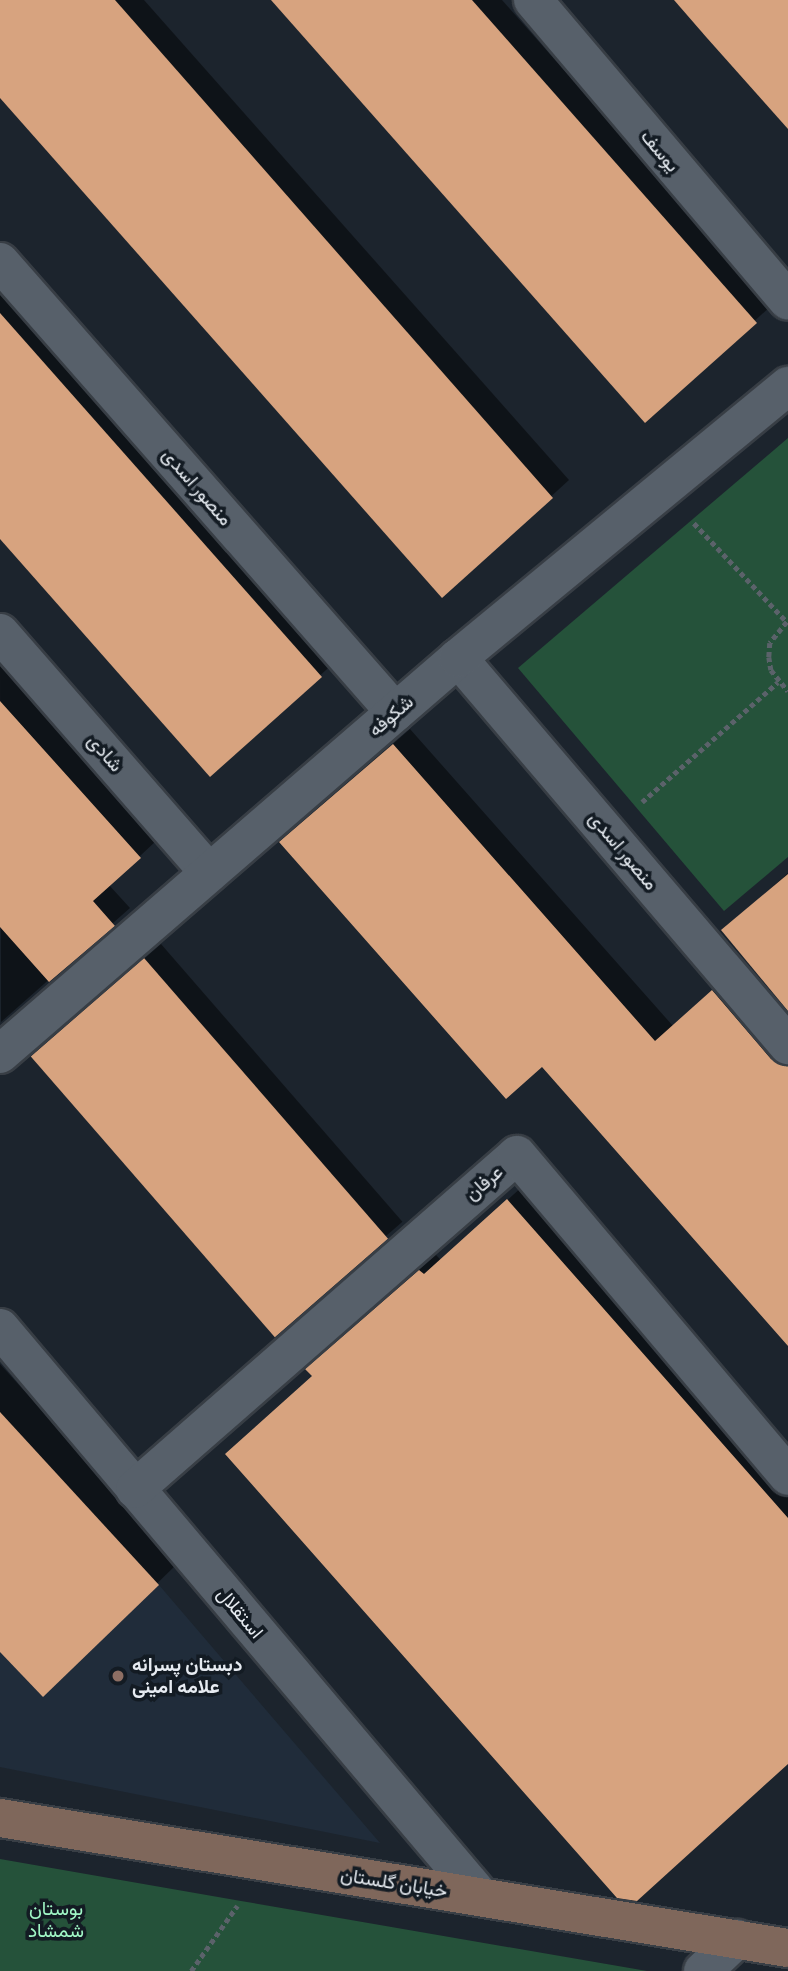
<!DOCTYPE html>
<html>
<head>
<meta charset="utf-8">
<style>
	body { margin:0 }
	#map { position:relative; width:788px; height:1971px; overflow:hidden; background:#1c242d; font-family:"Archivo Narrow",Vazirmatn,sans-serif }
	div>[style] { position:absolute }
	.built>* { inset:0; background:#202c3a }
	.green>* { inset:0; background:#25523a }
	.shadow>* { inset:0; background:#0007; transform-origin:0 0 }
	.building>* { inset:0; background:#d7a37f; transform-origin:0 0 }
	.path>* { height:4.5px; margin-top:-2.25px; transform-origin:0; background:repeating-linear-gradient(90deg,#5b626a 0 5px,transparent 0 8.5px) }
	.roads { filter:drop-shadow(2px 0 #383e45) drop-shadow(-2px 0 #383e45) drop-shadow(0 2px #383e45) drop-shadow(0 -2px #383e45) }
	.street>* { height:38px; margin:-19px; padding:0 19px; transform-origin:19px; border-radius:19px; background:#57606a }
	.secondary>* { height:38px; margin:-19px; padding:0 19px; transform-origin:19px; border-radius:19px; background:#7f675b }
	.dots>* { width:19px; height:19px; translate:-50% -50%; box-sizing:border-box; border:4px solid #131b23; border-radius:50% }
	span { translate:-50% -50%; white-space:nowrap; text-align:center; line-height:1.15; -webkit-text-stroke:7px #131b23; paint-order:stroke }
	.street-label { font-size:19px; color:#e6ebf1 }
	.poi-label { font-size:19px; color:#e6ebf1; font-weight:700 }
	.left { translate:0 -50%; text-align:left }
	.park-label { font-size:19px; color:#a1f8c7 }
</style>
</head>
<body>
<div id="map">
	<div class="built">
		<div style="clip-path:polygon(0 1412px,159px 1585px,380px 1843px,0 1767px)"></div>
	</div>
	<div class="green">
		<div style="clip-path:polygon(788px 438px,788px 857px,724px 911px,518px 668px)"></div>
		<div style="clip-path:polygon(0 1859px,241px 1901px,647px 1971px,0 1971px)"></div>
	</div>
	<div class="shadow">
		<div style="clip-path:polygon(0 0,144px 0,569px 480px,442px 596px,0 97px)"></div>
		<div style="clip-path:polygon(273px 0,502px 0,772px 305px,645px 421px)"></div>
		<div style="clip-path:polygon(0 278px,337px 660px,210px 775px,0 537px)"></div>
		<div style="clip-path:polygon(0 665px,156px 841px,109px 885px,130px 908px,1px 1022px)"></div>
		<div style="clip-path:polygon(410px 729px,673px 1026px,729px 975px,788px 1044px,788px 1344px,542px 1065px,281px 842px)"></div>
		<div style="clip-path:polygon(788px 873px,788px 1008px,724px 930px)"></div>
		<div style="left:161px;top:944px;width:368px;height:171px;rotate:49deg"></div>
		<div style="clip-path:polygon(524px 1185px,788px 1484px,788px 1762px,313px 1375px,324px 1353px,436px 1255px,441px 1260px)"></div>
		<div style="clip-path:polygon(0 1364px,179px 1562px,43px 1695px,0 1649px)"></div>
	</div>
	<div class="building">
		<div style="clip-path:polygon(0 0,115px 0,553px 498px,442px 598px,0 98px)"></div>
		<div style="clip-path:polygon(271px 0,472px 0,757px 323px,645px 423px)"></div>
		<div style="clip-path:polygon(674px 0,788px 0,788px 129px,707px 38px)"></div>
		<div style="clip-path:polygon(0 313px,322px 677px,210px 777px,0 539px)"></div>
		<div style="clip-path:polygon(0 701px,141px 858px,93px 901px,115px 926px,49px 982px,0 927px)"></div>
		<div style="clip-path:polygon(393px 744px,655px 1041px,712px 990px,771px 1059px,788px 1066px,788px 1346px,542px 1067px,506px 1099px,279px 842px)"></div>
		<div style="clip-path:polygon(788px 874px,788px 1011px,721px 930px)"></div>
		<div style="left:144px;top:958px;width:372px;height:150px;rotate:49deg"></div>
		<div style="clip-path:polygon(507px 1199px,788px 1518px,788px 1764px,637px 1901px,617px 1898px,225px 1454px,312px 1376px,305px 1369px,419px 1270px,424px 1274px)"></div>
		<div style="clip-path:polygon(0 1412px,159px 1585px,43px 1697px,0 1652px)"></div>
	</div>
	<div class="path">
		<div style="left:694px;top:523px;width:136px;rotate:46.8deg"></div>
		<div style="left:787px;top:622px;width:27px;rotate:129deg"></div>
		<div style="left:770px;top:643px;width:14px;rotate:94deg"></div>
		<div style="left:769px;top:657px;width:13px;rotate:81deg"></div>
		<div style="left:771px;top:670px;width:27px;rotate:51deg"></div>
		<div style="left:642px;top:802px;width:181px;rotate:-41.4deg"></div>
		<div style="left:191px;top:1971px;width:80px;rotate:-54.7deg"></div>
	</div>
	<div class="roads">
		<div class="street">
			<div style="left:533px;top:0;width:394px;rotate:49.7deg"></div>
			<div style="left:0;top:262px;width:599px;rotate:48.72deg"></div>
			<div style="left:0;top:633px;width:318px;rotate:48.9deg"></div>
			<div style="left:458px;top:658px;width:509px;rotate:49.55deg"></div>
			<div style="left:0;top:1054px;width:605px;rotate:-40.85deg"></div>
			<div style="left:458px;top:658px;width:428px;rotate:-39.5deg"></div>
			<div style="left:0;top:1328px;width:745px;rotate:49.79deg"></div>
			<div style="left:135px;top:1489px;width:507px;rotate:-41.16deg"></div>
			<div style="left:517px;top:1155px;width:420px;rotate:49.8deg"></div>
			<div style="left:703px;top:1971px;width:47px;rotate:-43.3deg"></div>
		</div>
		<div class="secondary">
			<div style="left:0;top:1818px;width:799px;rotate:9.37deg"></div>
		</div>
	</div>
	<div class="dots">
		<div style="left:118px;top:1676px;background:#8d6e63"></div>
	</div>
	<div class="street-label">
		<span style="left:660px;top:151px;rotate:50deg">یوسف</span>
		<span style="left:197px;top:487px;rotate:49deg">منصور اسدی</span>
		<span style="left:391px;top:716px;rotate:-41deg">شکوفه</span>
		<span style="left:105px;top:753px;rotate:49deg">شادی</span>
		<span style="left:623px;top:851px;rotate:50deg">منصور اسدی</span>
		<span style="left:484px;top:1183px;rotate:-41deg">عرفان</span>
		<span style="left:240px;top:1613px;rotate:50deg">استقلال</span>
		<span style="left:394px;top:1883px;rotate:9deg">خیابان گلستان</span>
	</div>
	<div class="poi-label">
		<span class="left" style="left:132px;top:1676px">دبستان پسرانه<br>علامه امینی</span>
	</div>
	<div class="park-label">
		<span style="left:56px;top:1920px">بوستان<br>شمشاد</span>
	</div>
</div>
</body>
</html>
